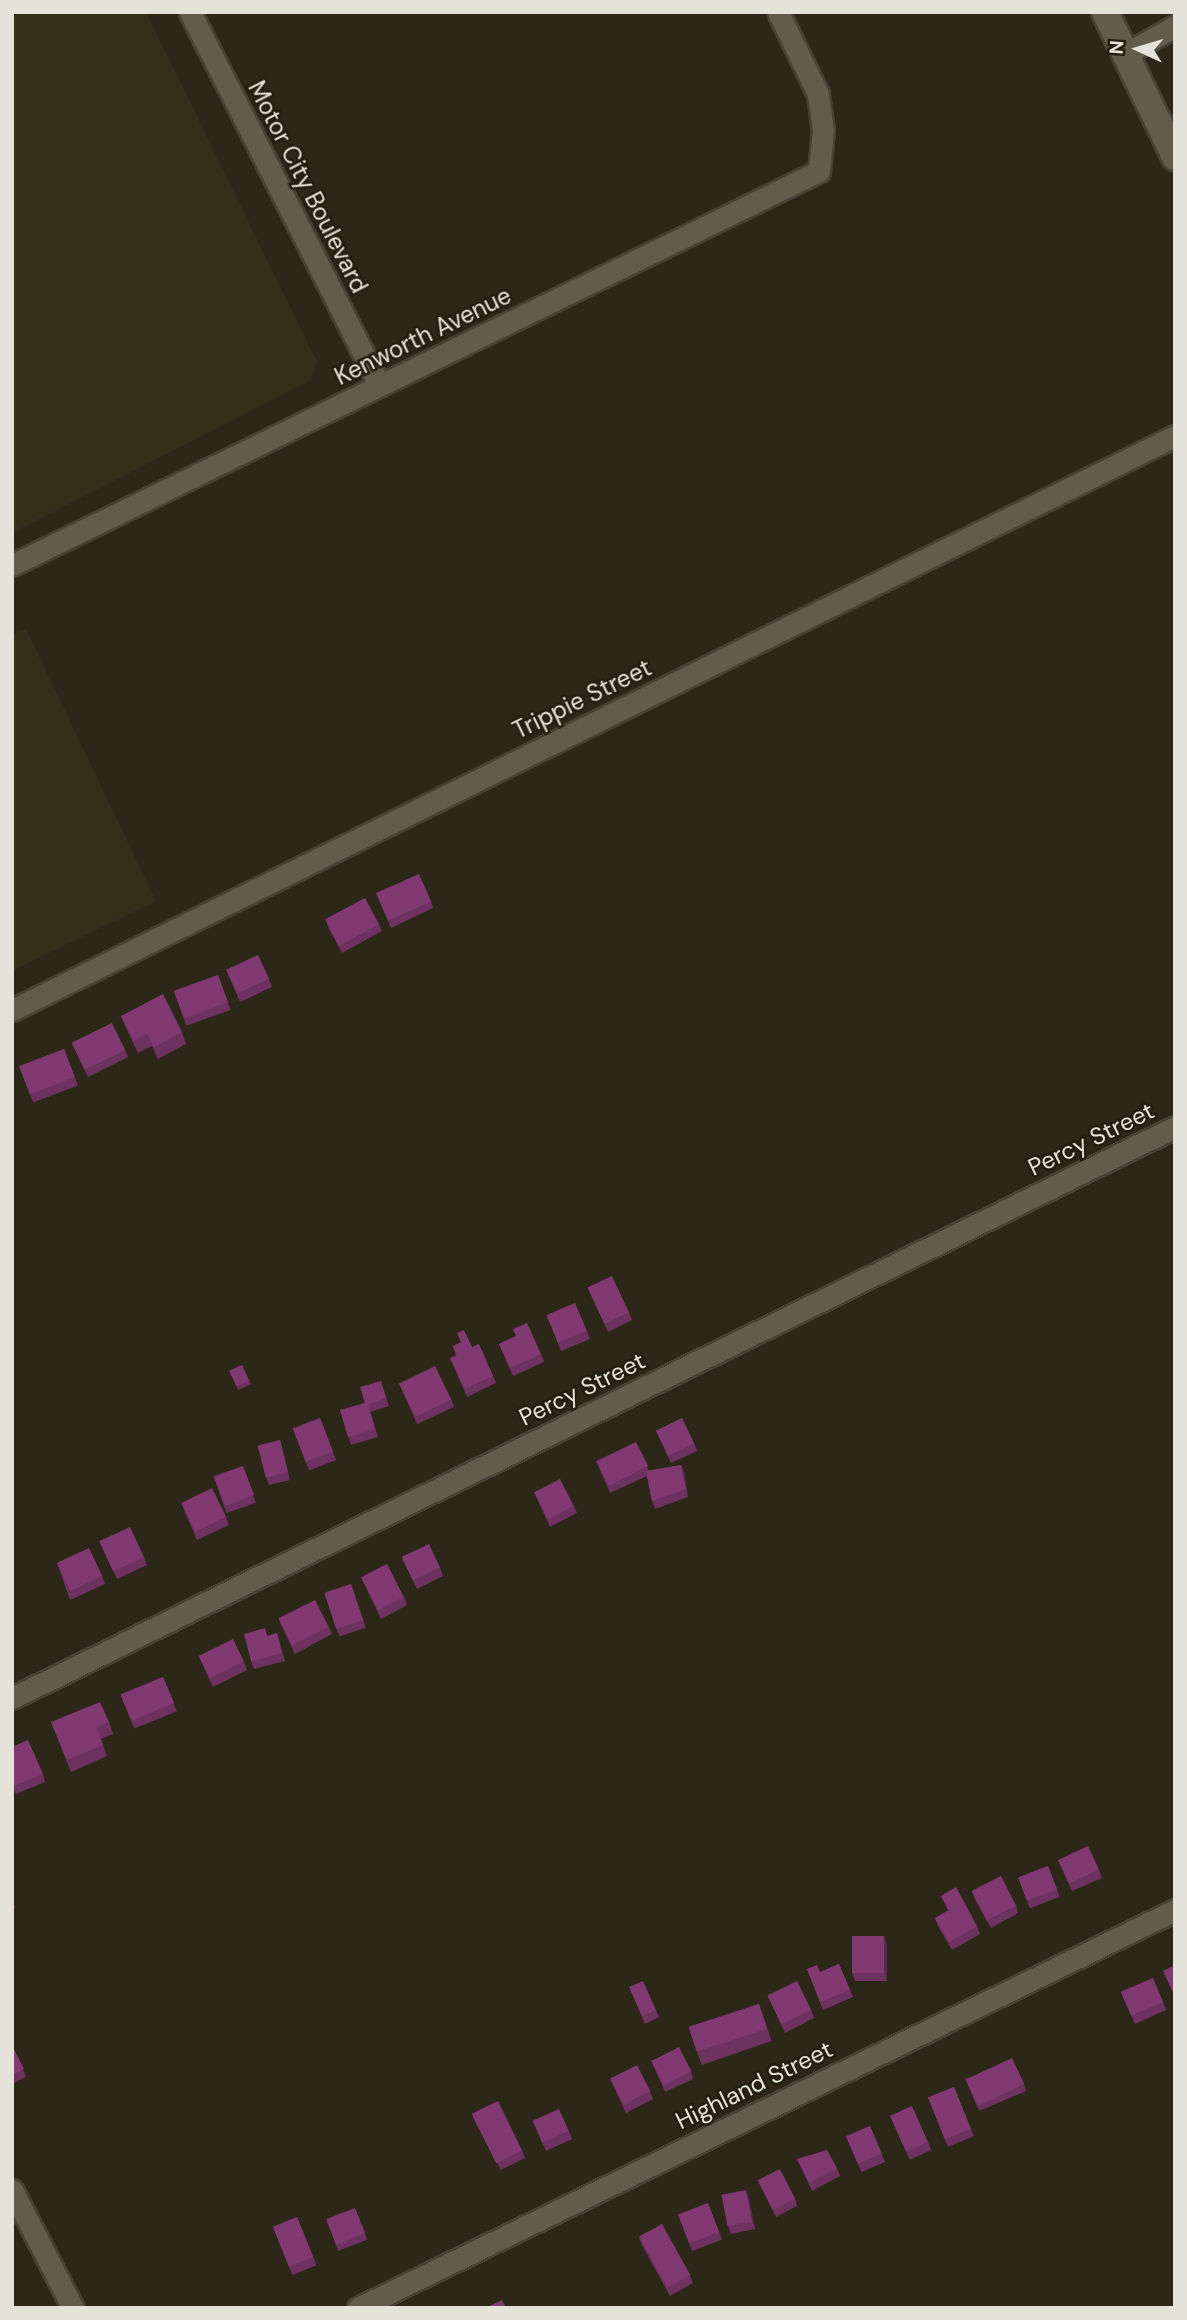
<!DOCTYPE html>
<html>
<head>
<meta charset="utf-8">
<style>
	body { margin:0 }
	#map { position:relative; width:1187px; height:2320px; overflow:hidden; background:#2c2719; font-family:"DM Sans",sans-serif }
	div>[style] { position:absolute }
	.built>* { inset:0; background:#352f1a }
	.roads { filter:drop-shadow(2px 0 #464237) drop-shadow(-2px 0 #464237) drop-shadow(0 2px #464237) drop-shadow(0 -2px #464237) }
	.minor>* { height:21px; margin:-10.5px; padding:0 10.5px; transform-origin:10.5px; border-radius:10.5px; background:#615c4c }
	.tertiary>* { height:26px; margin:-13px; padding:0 13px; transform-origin:13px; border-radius:13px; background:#615c4c }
	.wall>* { inset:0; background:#6e3261; transform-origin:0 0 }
	.shaded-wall>* { inset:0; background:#5a294f }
	.building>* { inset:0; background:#803a71; transform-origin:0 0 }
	span { translate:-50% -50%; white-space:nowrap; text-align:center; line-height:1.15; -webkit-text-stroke:5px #221e10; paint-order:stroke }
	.street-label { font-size:24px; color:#e5e2d9 }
	.frame { position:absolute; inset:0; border:14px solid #e5e2d9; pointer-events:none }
	.north { position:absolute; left:1103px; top:14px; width:70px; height:70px; -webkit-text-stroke:5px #221e10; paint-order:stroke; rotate:274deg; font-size:19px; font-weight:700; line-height:28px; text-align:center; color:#e5e2d9 }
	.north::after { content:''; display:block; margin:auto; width:24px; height:32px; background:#e5e2d9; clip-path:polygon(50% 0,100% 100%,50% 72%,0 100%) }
</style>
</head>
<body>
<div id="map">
	<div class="built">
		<div style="clip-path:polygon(12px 12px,146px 12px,317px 362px,311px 380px,12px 533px)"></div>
		<div style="clip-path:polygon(26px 629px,156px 901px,12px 971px,12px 635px)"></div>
	</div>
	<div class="roads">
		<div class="minor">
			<div style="left:190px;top:12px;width:419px;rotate:63.1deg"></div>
			<div style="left:1125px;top:54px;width:57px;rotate:-29.2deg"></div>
			<div style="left:12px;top:565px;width:898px;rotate:-26.02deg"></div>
			<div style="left:819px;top:171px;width:41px;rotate:-84.4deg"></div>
			<div style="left:823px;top:130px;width:36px;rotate:-98deg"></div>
			<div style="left:818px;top:94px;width:91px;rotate:-116deg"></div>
			<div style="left:12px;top:1010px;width:1297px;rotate:-26.27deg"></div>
			<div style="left:12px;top:1698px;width:1296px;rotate:-26.15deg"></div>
			<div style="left:12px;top:2190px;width:133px;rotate:62.7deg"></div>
			<div style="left:358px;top:2308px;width:909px;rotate:-25.97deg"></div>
		</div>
		<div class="tertiary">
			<div style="left:1105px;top:12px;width:161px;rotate:64.2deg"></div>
		</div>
	</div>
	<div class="wall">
		<div style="clip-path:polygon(376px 893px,431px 901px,433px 908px,391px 928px)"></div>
		<div style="clip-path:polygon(326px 920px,379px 924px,382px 931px,342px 953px,328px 927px)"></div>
		<div style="clip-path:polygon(226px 969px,269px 979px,272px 987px,240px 1002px)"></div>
		<div style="left:218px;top:975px;width:37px;height:47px;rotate:70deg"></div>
		<div style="clip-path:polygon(121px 1016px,182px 1032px,186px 1044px,158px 1059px,152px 1046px,138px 1053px,126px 1028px)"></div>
		<div style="clip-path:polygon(72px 1043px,125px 1050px,128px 1057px,88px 1077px)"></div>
		<div style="left:64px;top:1049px;width:39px;height:48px;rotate:69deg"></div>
		<div style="clip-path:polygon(588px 1288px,629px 1312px,632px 1320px,608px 1332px)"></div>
		<div style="clip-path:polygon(547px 1316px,587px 1331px,590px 1339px,561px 1351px)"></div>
		<div style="clip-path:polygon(515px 1337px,541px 1354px,544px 1362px,513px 1376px,499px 1344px)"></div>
		<div style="clip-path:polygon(453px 1346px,472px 1347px,493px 1376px,496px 1383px,467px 1397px,450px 1358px,456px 1356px)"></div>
		<div style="left:242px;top:1365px;width:21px;height:14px;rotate:65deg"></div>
		<div style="clip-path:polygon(381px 1381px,389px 1406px,370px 1412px,378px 1437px,351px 1445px,340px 1410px,365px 1403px)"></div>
		<div style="clip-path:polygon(399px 1383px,451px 1399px,454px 1407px,417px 1424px)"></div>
		<div style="left:320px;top:1418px;width:45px;height:29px;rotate:69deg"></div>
		<div style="clip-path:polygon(656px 1430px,694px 1443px,697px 1451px,671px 1463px)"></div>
		<div style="clip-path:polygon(280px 1440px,290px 1480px,269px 1485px,266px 1477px)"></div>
		<div style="clip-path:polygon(636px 1442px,649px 1471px,681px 1465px,684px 1472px,688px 1497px,655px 1509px,652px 1501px,647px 1476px,610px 1493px,596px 1461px)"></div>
		<div style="left:243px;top:1466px;width:39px;height:31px;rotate:71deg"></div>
		<div style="clip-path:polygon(534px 1492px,574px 1506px,577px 1513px,550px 1527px)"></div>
		<div style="clip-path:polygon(181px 1503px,226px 1517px,229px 1525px,197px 1540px)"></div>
		<div style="clip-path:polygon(100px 1542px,144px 1557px,147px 1565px,117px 1579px)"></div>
		<div style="clip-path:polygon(402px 1558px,440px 1568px,443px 1576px,417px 1589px)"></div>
		<div style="clip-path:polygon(57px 1563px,102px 1576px,105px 1584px,70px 1600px)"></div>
		<div style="clip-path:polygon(361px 1577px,404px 1597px,407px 1605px,381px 1619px)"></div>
		<div style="left:351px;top:1584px;width:46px;height:28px;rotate:71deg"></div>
		<div style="clip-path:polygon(279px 1620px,329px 1627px,332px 1634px,295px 1654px)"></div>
		<div style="clip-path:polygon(277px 1633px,285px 1661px,254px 1669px,251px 1661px,267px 1636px)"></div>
		<div style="clip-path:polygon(199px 1657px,244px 1662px,247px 1670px,213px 1687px)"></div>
		<div style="left:163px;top:1677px;width:37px;height:46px;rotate:68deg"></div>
		<div style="clip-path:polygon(51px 1722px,109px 1722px,113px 1734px,101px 1739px,107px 1756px,71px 1772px)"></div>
		<div style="clip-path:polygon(43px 1774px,45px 1782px,16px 1794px,12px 1784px)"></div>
		<div style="clip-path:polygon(1058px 1860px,1099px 1870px,1102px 1878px,1072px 1891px)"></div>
		<div style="left:1048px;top:1866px;width:33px;height:32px;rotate:69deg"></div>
		<div style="clip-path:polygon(972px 1891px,1016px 1905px,1018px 1913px,991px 1928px,975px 1899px)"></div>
		<div style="clip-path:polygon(941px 1896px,977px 1926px,980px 1934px,952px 1950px,938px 1926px,935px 1918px,948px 1911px)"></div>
		<div style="clip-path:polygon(12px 1900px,15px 1908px,12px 1910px)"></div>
		<div style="clip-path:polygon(887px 1943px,887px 1981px,855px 1981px,852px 1973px)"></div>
		<div style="clip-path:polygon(839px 1964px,853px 1997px,823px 2010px,807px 1969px,820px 1972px)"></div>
		<div style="clip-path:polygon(629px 1987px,656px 2010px,659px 2017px,645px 2024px)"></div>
		<div style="clip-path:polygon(1121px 1992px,1163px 2002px,1166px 2010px,1135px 2024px)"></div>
		<div style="clip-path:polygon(768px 1996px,811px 2010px,814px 2018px,785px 2033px)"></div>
		<div style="left:759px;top:2004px;width:39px;height:74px;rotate:71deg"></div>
		<div style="clip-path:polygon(12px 2045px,26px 2077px,12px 2084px)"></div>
		<div style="clip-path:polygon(651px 2060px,691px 2071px,693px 2079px,665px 2092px)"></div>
		<div style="clip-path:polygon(965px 2078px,1024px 2084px,1026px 2091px,979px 2111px)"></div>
		<div style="clip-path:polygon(610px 2079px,650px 2091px,653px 2099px,626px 2113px)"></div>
		<div style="left:954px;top:2087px;width:53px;height:28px;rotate:68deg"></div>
		<div style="clip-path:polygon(472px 2114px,522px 2150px,525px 2158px,501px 2170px,475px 2122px)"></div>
		<div style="clip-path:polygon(890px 2116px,928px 2142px,931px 2150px,910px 2160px)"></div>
		<div style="clip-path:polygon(533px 2121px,569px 2131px,572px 2139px,546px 2151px)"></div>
		<div style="left:870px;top:2126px;width:39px;height:26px;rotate:67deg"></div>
		<div style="clip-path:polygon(797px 2159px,837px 2168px,840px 2176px,812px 2191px)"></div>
		<div style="clip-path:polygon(758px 2181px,795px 2198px,797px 2206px,776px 2217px)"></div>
		<div style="clip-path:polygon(749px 2198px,755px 2229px,731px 2234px,728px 2226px)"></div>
		<div style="left:708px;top:2203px;width:39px;height:32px;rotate:69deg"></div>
		<div style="left:355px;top:2208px;width:34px;height:31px;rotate:69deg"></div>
		<div style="left:297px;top:2217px;width:52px;height:26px;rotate:68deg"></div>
		<div style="clip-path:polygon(639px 2237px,690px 2275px,693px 2283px,670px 2296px,642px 2245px)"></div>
	</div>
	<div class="shaded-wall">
		<div style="clip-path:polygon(681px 1465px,684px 1472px,688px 1497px,686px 1489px)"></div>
		<div style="clip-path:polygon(884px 1936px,887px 1943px,887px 1981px,884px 1973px)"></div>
		<div style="clip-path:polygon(746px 2190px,749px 2198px,755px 2229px,752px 2221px)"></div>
	</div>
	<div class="building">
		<div style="left:419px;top:874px;width:30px;height:47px;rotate:66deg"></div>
		<div style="left:365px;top:898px;width:30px;height:45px;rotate:62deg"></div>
		<div style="left:258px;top:955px;width:26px;height:35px;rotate:65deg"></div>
		<div style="left:218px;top:975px;width:29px;height:47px;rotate:70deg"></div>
		<div style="clip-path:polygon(163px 994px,182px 1032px,154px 1047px,147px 1034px,134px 1041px,121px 1016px)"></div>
		<div style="left:112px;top:1023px;width:30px;height:45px;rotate:64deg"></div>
		<div style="left:64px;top:1049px;width:30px;height:48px;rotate:69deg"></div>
		<div style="left:612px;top:1276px;width:40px;height:27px;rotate:65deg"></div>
		<div style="left:575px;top:1303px;width:30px;height:31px;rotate:67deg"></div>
		<div style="clip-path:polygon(527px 1323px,541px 1354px,510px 1368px,499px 1344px,516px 1336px,513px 1329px)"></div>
		<div style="clip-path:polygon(464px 1330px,472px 1347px,479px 1344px,493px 1376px,465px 1389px,450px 1358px,457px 1355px,453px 1346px,461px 1342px,457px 1333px)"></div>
		<div style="left:242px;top:1365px;width:17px;height:14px;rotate:65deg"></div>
		<div style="left:435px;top:1366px;width:37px;height:40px;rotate:64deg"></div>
		<div style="clip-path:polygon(381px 1381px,386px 1398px,368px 1404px,375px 1429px,348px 1437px,340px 1410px,365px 1403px,360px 1387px)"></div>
		<div style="left:320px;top:1418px;width:36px;height:29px;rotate:69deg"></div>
		<div style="left:682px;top:1418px;width:28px;height:29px;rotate:64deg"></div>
		<div style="left:280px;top:1440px;width:33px;height:23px;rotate:76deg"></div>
		<div style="left:636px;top:1442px;width:27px;height:44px;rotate:63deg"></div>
		<div style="clip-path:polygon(681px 1465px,686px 1489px,652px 1501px,646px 1471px)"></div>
		<div style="left:243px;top:1466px;width:31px;height:31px;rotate:69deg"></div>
		<div style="left:560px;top:1479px;width:30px;height:29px;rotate:63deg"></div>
		<div style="left:212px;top:1488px;width:32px;height:34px;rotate:64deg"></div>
		<div style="left:130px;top:1527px;width:33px;height:34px;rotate:65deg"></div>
		<div style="left:429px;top:1544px;width:26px;height:30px;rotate:65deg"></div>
		<div style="left:89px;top:1548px;width:31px;height:35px;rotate:65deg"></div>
		<div style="left:387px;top:1564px;width:37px;height:29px;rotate:63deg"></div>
		<div style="left:351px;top:1584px;width:38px;height:28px;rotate:72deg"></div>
		<div style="left:315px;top:1600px;width:30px;height:41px;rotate:63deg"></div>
		<div style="clip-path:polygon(265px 1628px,267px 1636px,277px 1633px,282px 1653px,251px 1661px,244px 1634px)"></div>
		<div style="left:233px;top:1639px;width:25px;height:38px;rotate:64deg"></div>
		<div style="left:163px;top:1677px;width:28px;height:46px;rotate:67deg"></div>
		<div style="clip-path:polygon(100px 1702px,109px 1722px,96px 1727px,103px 1745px,67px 1760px,51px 1722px)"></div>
		<div style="clip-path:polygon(28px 1740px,43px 1774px,14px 1786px,12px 1783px,12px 1747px)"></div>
		<div style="left:1088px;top:1846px;width:26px;height:33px;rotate:65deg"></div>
		<div style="left:1048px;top:1866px;width:25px;height:32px;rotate:69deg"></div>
		<div style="left:1001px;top:1876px;width:33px;height:33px;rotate:63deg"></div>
		<div style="clip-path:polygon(956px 1887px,977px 1926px,949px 1942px,935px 1918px,949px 1910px,941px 1896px)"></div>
		<div style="left:852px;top:1936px;width:32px;height:37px"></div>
		<div style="clip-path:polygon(839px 1964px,850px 1990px,820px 2002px,807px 1969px,817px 1965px,820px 1972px)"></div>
		<div style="clip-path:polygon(1175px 1965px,1175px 1997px,1163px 1971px)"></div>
		<div style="left:1153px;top:1978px;width:26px;height:35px;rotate:67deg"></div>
		<div style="left:643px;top:1981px;width:32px;height:15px;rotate:66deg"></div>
		<div style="left:797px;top:1981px;width:32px;height:33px;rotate:64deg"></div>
		<div style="left:759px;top:2004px;width:26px;height:74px;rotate:72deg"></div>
		<div style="clip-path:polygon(12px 2045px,24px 2069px,12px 2075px)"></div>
		<div style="left:679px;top:2047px;width:27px;height:31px;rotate:63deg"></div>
		<div style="left:1012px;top:2058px;width:29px;height:51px;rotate:65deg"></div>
		<div style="left:637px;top:2065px;width:29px;height:30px;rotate:63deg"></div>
		<div style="left:954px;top:2087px;width:45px;height:28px;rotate:68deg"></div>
		<div style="left:498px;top:2101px;width:55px;height:29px;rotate:64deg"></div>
		<div style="left:912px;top:2106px;width:39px;height:24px;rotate:66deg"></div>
		<div style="left:559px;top:2109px;width:24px;height:29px;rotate:66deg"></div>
		<div style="left:870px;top:2126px;width:30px;height:26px;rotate:67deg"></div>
		<div style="clip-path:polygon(827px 2150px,837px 2168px,809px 2183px,797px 2159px)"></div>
		<div style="left:780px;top:2169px;width:33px;height:25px;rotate:63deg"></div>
		<div style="left:746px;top:2190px;width:32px;height:25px;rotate:79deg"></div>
		<div style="left:708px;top:2203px;width:31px;height:32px;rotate:69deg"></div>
		<div style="left:355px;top:2208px;width:27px;height:31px;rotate:68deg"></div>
		<div style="left:297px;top:2217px;width:43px;height:26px;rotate:68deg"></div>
		<div style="left:662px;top:2224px;width:58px;height:26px;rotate:61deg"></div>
		<div style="clip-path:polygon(502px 2300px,506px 2308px,485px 2308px)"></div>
	</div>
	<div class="street-label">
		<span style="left:308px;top:187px;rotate:63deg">Motor City Boulevard</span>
		<span style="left:423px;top:336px;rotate:-26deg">Kenworth Avenue</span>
		<span style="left:582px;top:699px;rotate:-26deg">Trippie Street</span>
		<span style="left:1091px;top:1139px;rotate:-26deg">Percy Street</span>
		<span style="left:582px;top:1389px;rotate:-26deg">Percy Street</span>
		<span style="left:754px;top:2085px;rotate:-26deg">Highland Street</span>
	</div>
	<div class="frame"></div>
	<div class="north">N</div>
</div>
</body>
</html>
